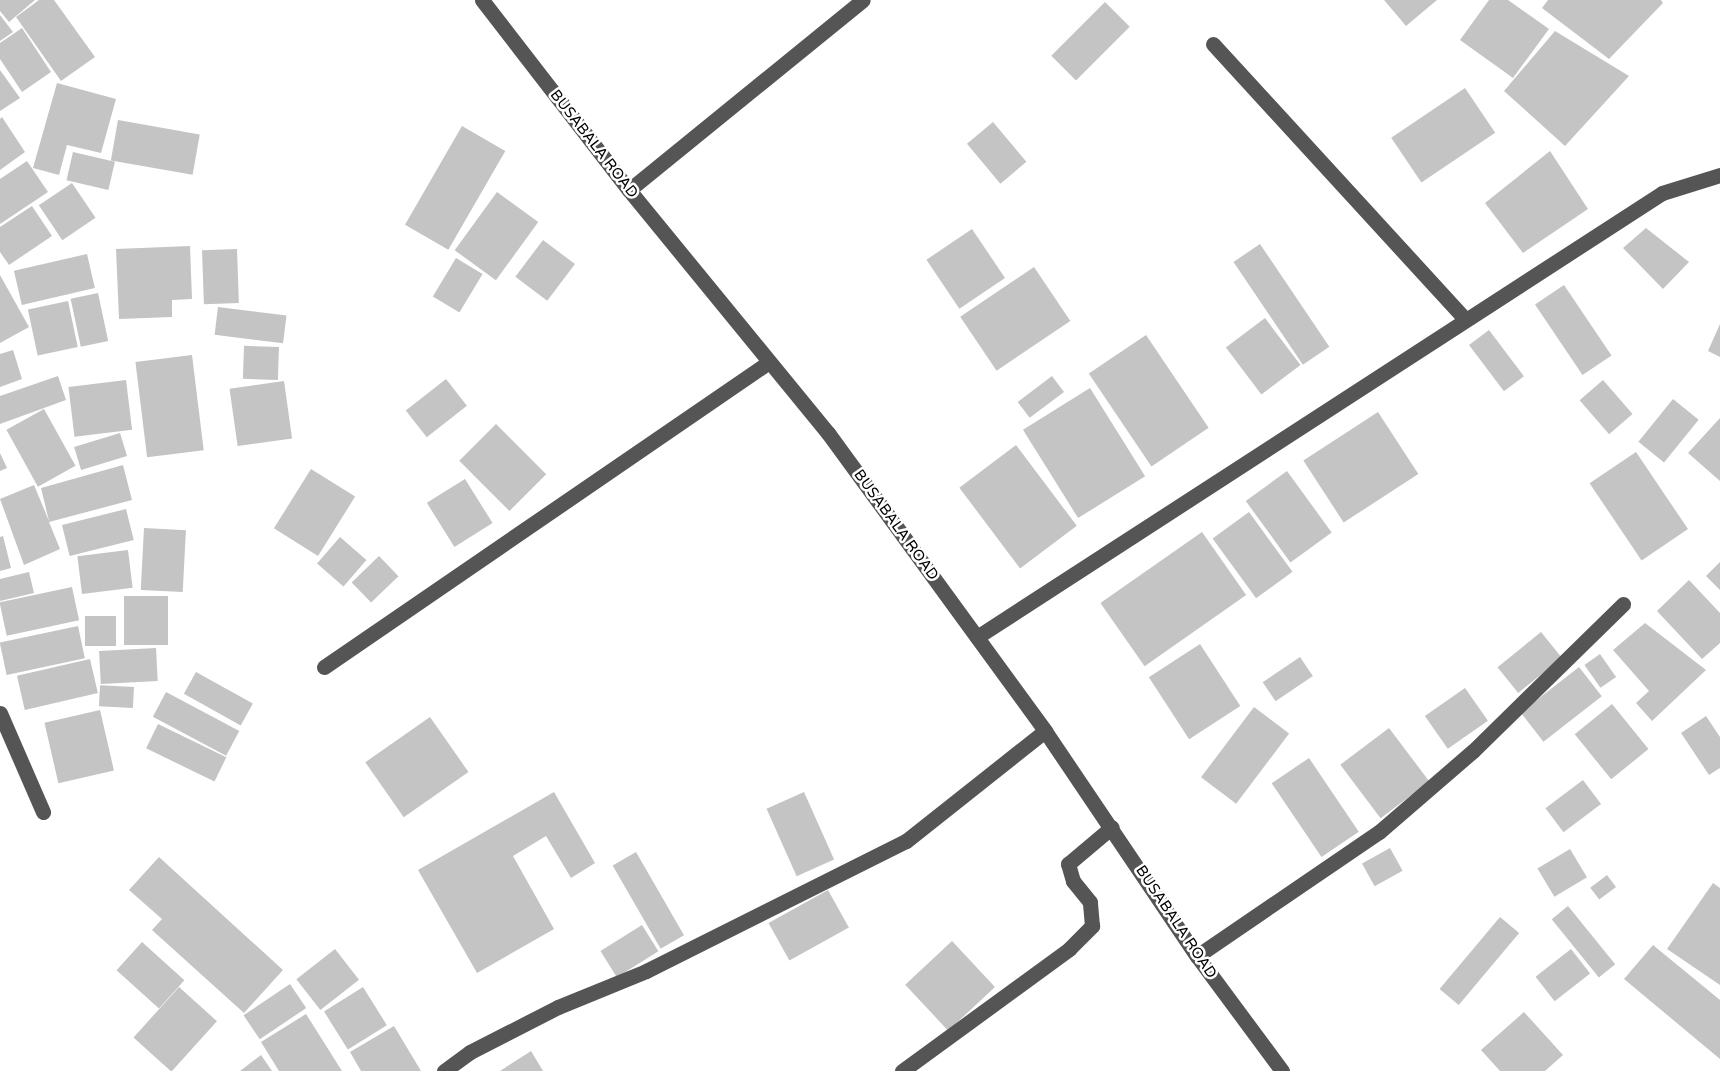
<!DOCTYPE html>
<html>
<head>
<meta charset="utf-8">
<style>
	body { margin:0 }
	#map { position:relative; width:1720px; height:1071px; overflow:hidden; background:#fff; font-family:"Varela Round",sans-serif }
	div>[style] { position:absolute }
	.building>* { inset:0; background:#c4c4c4; transform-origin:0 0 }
	.minor>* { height:15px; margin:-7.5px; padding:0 7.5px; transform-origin:7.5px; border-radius:7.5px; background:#555 }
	span { translate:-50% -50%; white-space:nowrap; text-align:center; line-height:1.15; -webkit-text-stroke:5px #fff; paint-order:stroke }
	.street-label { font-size:15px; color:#000 }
</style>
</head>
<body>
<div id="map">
	<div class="building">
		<div style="clip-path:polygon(0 0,35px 0,9px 22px,0 11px)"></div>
		<div style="clip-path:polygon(39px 0,54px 0,95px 57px,61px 81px,16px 17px)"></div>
		<div style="clip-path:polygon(1384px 0,1437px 0,1406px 26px)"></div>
		<div style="clip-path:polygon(1489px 0,1508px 0,1549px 29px,1513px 78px,1460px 40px)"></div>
		<div style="clip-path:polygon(1548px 0,1661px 0,1663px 3px,1609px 59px,1542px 8px)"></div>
		<div style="left:1105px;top:2px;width:35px;height:76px;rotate:45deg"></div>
		<div style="clip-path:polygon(0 15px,13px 32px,0 41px)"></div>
		<div style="clip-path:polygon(22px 28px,51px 72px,22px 92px,0 59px,0 43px)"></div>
		<div style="clip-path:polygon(1555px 31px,1629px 76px,1565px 146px,1504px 91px)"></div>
		<div style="clip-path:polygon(0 70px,20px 98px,0 111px)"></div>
		<div style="clip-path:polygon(57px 83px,116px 99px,101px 153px,67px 145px,59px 175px,33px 168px)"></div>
		<div style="left:1465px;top:88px;width:54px;height:89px;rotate:56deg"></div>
		<div style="clip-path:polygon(2px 117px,25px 152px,0 170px,0 119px)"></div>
		<div style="left:118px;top:120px;width:83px;height:41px;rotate:10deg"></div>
		<div style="left:993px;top:122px;width:52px;height:34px;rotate:50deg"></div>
		<div style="left:462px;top:126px;width:50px;height:114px;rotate:30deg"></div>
		<div style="clip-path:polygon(1550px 151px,1588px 209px,1523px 253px,1485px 203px)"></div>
		<div style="left:73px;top:152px;width:43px;height:29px;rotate:13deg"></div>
		<div style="clip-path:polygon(27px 161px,48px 192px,0 224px,0 179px)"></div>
		<div style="left:72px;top:183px;width:42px;height:40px;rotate:56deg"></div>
		<div style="left:497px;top:192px;width:51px;height:72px;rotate:36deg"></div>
		<div style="clip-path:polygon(32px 206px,52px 236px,9px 265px,0 252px,0 227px)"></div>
		<div style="clip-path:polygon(1646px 228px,1689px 262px,1663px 289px,1623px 248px)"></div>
		<div style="left:972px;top:229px;width:59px;height:55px;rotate:56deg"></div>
		<div style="left:543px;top:240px;width:40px;height:46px;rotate:37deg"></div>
		<div style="left:1260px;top:244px;width:124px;height:32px;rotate:56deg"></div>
		<div style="clip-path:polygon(190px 246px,192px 299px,172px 300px,172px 317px,119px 319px,116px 249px)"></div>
		<div style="left:237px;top:249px;width:54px;height:35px;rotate:88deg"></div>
		<div style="left:87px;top:254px;width:35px;height:75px;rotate:77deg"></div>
		<div style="left:456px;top:258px;width:31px;height:45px;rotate:31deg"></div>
		<div style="left:1034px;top:267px;width:65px;height:89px;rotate:56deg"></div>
		<div style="clip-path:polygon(0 275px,29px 327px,0 343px)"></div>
		<div style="left:1564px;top:285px;width:85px;height:35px;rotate:56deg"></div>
		<div style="left:98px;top:293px;width:49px;height:28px;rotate:78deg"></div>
		<div style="left:68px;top:301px;width:47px;height:41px;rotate:78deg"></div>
		<div style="left:218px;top:307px;width:69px;height:28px;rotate:7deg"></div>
		<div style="left:1265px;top:318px;width:59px;height:49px;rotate:53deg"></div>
		<div style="clip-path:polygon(1720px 324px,1720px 357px,1708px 351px)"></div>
		<div style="left:1489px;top:330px;width:58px;height:25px;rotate:53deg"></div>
		<div style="left:1146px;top:335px;width:112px;height:69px;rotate:56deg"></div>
		<div style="left:279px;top:347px;width:33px;height:35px;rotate:92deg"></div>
		<div style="clip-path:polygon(13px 350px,22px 379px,0 387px,0 354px)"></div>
		<div style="left:192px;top:355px;width:96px;height:57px;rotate:83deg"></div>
		<div style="clip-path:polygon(58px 376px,66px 400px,0 424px,0 396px)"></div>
		<div style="left:1052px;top:376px;width:20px;height:43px;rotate:53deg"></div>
		<div style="left:446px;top:379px;width:34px;height:51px;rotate:52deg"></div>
		<div style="left:126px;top:380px;width:50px;height:58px;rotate:83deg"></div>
		<div style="left:1603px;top:380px;width:45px;height:31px;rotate:49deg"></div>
		<div style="left:284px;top:381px;width:58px;height:55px;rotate:82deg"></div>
		<div style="left:1090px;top:388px;width:104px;height:79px;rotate:58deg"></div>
		<div style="left:1673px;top:399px;width:33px;height:55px;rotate:39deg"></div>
		<div style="left:44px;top:409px;width:65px;height:43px;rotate:61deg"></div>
		<div style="left:1378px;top:412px;width:74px;height:89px;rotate:57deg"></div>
		<div style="clip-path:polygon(1720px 418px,1720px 481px,1688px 453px)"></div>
		<div style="left:496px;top:424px;width:71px;height:52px;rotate:45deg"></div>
		<div style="left:120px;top:433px;width:24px;height:48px;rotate:73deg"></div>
		<div style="left:1016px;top:445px;width:101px;height:71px;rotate:53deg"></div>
		<div style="left:1636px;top:452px;width:93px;height:56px;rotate:56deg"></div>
		<div style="clip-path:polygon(0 453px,7px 468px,0 471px)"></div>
		<div style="clip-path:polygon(123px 465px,132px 500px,49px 522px,60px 549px,24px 565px,0 499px,34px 485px,49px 521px,41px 488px)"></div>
		<div style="left:311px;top:469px;width:52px;height:70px;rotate:32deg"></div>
		<div style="left:1287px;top:471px;width:76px;height:51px;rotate:54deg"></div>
		<div style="left:465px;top:479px;width:52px;height:45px;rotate:58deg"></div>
		<div style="left:126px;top:509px;width:32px;height:66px;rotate:76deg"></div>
		<div style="left:1249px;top:512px;width:74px;height:45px;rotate:54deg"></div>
		<div style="left:144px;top:528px;width:42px;height:62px;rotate:3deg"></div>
		<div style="left:1202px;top:532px;width:77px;height:124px;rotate:55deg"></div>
		<div style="clip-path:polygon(3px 536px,11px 568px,0 571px,0 537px)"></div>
		<div style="left:340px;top:537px;width:35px;height:35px;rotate:41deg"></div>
		<div style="left:128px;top:550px;width:38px;height:51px;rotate:83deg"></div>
		<div style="left:379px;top:556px;width:28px;height:38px;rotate:46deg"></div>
		<div style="clip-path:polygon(1720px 562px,1720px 590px,1706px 576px)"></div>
		<div style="clip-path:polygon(29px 572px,34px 593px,0 601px,0 579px)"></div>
		<div style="clip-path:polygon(1689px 580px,1720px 613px,1720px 643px,1702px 659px,1657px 611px)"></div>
		<div style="left:72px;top:587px;width:34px;height:74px;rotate:78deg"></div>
		<div style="left:124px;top:596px;width:44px;height:49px"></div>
		<div style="left:85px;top:616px;width:31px;height:30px"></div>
		<div style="clip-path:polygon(1645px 623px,1706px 670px,1652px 721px,1636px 703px,1649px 691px,1613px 650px)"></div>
		<div style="left:78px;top:626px;width:33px;height:80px;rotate:78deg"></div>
		<div style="left:1541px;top:632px;width:33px;height:56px;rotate:51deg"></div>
		<div style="left:1200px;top:644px;width:74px;height:61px;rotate:57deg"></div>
		<div style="left:156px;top:648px;width:33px;height:57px;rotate:87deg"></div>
		<div style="left:1600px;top:654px;width:28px;height:19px;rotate:55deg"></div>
		<div style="left:1300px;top:657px;width:23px;height:45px;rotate:56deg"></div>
		<div style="left:90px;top:659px;width:35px;height:75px;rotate:77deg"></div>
		<div style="left:1579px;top:667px;width:37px;height:74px;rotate:52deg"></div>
		<div style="left:196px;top:672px;width:65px;height:25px;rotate:29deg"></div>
		<div style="left:134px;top:687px;width:21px;height:34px;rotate:93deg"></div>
		<div style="left:1465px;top:688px;width:40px;height:49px;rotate:55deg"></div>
		<div style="left:166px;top:692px;width:83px;height:28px;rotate:28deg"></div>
		<div style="left:1612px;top:704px;width:58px;height:48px;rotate:51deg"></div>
		<div style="left:1254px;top:707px;width:44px;height:88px;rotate:37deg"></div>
		<div style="left:100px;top:710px;width:62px;height:57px;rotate:77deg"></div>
		<div style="clip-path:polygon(1706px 716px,1720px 737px,1720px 768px,1709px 775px,1681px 733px)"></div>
		<div style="left:430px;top:717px;width:67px;height:79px;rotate:55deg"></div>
		<div style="left:158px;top:724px;width:76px;height:27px;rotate:26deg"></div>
		<div style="left:1389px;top:728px;width:67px;height:61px;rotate:53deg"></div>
		<div style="left:1309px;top:758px;width:89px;height:45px;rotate:56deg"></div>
		<div style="left:1583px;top:780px;width:30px;height:47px;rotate:53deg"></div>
		<div style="clip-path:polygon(554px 792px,595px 863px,571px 878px,546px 836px,513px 856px,554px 929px,477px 973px,418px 870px)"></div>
		<div style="left:804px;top:792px;width:74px;height:41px;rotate:66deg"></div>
		<div style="left:1390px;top:848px;width:26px;height:32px;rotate:61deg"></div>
		<div style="left:1570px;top:849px;width:33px;height:38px;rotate:59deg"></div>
		<div style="left:636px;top:852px;width:96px;height:27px;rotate:60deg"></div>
		<div style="clip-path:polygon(159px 857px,283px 970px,244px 1013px,152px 930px,162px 919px,129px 890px)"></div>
		<div style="left:1607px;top:875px;width:15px;height:21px;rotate:53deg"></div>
		<div style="clip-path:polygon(1713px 883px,1720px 888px,1720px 985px,1667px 949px)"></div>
		<div style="left:828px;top:890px;width:43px;height:68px;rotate:61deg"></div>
		<div style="left:1568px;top:906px;width:75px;height:21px;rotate:51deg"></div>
		<div style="left:1500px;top:917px;width:25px;height:94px;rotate:40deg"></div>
		<div style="left:642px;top:925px;width:31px;height:49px;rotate:58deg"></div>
		<div style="left:952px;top:941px;width:63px;height:64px;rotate:47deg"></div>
		<div style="left:142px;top:942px;width:57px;height:38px;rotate:42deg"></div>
		<div style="clip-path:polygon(1653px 945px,1720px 1000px,1720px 1059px,1624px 979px)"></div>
		<div style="left:335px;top:949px;width:39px;height:49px;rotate:52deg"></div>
		<div style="left:1571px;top:949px;width:31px;height:45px;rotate:52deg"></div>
		<div style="left:290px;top:984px;width:29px;height:56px;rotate:56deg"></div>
		<div style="left:179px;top:987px;width:51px;height:68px;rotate:42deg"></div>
		<div style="left:363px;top:987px;width:45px;height:46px;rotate:58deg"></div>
		<div style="clip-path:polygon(1524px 1012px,1563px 1055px,1545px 1071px,1500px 1071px,1481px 1050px)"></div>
		<div style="clip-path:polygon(306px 1014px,342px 1071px,279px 1071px,261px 1042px)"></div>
		<div style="clip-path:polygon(394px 1026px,421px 1071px,361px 1071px,350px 1052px)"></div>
		<div style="clip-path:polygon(531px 1051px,543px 1071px,500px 1071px)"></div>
		<div style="clip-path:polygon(261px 1055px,272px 1071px,240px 1071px)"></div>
	</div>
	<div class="minor">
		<div style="left:482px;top:0;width:240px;rotate:52.3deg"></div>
		<div style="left:629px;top:190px;width:314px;rotate:50.7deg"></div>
		<div style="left:828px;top:433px;width:369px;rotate:53.9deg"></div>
		<div style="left:1045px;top:731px;width:272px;rotate:56deg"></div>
		<div style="left:1197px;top:956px;width:143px;rotate:53.5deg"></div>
		<div style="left:1213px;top:44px;width:374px;rotate:47.5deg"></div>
		<div style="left:629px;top:190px;width:301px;rotate:-39.1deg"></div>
		<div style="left:977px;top:637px;width:816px;rotate:-32.95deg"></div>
		<div style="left:1662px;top:193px;width:61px;rotate:-17.2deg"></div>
		<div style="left:324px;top:667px;width:539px;rotate:-34.43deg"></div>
		<div style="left:0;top:713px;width:108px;rotate:66.5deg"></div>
		<div style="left:1197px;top:956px;width:220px;rotate:-34.3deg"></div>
		<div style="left:1379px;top:832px;width:124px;rotate:-40.8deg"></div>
		<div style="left:1473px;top:751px;width:210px;rotate:-44.4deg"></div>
		<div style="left:444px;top:1071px;width:32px;rotate:-36deg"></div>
		<div style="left:470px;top:1052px;width:99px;rotate:-27.1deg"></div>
		<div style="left:558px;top:1007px;width:95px;rotate:-22.2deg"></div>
		<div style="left:646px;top:971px;width:291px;rotate:-26.6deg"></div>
		<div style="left:906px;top:841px;width:177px;rotate:-38.4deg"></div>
		<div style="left:902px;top:1071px;width:207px;rotate:-36.1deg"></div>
		<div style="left:1069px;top:949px;width:33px;rotate:-45deg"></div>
		<div style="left:1092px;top:926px;width:24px;rotate:-95deg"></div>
		<div style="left:1090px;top:902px;width:27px;rotate:-129deg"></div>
		<div style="left:1073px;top:881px;width:18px;rotate:-106deg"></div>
		<div style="left:1068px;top:864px;width:57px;rotate:-40.1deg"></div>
	</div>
	<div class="street-label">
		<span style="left:594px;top:144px;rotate:52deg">BUSABALA ROAD</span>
		<span style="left:896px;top:525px;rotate:54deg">BUSABALA ROAD</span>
		<span style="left:1176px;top:922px;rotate:56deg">BUSABALA ROAD</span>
	</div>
</div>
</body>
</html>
